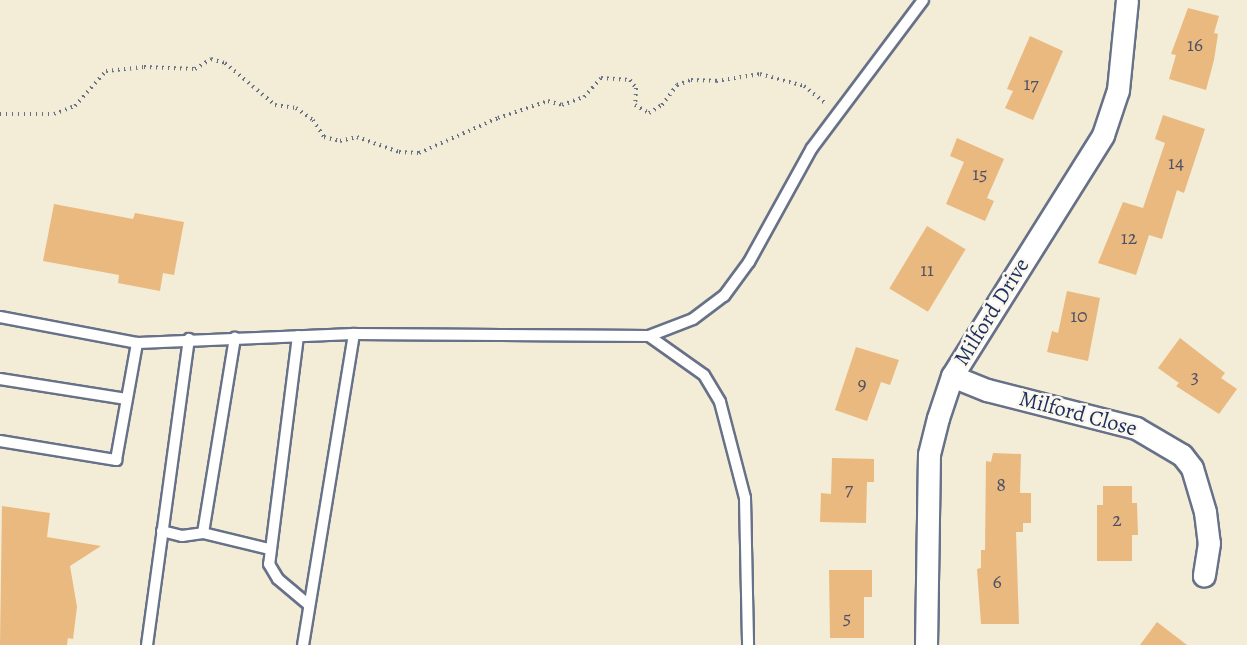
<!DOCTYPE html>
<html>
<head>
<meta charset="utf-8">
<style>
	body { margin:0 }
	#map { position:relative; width:1247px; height:645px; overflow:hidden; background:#f3ecd6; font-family:Alegreya,serif }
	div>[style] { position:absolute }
	.building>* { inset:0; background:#eab97f; transform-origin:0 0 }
	.path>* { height:4px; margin-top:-2px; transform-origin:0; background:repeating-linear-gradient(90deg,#677188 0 1.5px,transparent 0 6px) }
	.roads { filter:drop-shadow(2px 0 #677188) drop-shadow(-2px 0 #677188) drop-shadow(0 2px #677188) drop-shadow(0 -2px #677188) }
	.lane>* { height:10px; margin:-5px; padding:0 5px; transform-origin:5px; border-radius:5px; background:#fff }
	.street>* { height:21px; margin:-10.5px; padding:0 10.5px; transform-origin:10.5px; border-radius:10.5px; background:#fff }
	span { translate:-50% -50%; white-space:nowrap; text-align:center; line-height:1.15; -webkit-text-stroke:5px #fbf7ec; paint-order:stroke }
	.number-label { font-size:20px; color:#4f5266 }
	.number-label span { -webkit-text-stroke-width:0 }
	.street-label { font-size:22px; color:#1b2f5e }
</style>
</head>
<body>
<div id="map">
	<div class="building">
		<div style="clip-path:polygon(1188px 8px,1219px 16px,1214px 33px,1218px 34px,1214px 60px,1206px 90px,1169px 79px,1176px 55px,1171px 54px)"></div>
		<div style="clip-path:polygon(1030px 36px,1063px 51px,1033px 120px,1005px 108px,1013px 91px,1007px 89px)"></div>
		<div style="clip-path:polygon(1163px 115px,1205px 129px,1184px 193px,1177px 190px,1162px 239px,1149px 235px,1136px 275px,1098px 263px,1123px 202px,1143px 208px,1165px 143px,1155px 139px)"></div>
		<div style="clip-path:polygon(957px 138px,1004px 159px,987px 198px,994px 201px,985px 221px,946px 204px,964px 162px,950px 156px)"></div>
		<div style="clip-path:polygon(54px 204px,133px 219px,135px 213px,184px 222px,174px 275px,163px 273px,160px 291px,118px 283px,119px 275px,43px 261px)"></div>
		<div style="left:927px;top:226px;width:45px;height:73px;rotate:31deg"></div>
		<div style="clip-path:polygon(1067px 291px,1100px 298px,1088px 361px,1047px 352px,1052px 331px,1058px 333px)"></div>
		<div style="clip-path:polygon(1180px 338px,1225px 373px,1221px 378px,1237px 389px,1219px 414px,1176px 386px,1179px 383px,1158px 368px)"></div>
		<div style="clip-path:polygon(856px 347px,899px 360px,890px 385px,881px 382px,867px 421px,835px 410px)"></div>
		<div style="clip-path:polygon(993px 453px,1021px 454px,1020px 493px,1031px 493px,1031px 523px,1023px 523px,1023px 532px,1016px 532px,1019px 624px,981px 624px,977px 569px,981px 568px,981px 550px,985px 550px,986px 461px,991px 462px)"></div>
		<div style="clip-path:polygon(832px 458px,874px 459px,874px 482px,867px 482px,866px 523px,820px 522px,821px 493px,831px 494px)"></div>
		<div style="clip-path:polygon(1103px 486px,1132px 486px,1132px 503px,1137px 503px,1138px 535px,1132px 535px,1132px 561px,1097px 561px,1097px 505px,1103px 505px)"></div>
		<div style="clip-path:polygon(2px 506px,50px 513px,47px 537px,101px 546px,70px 566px,77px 607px,73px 639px,68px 638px,67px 645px,0 645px)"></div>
		<div style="clip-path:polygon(829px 570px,872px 570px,872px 597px,864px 597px,864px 638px,830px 638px)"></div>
		<div style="clip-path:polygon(1157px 622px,1187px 645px,1140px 645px)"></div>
	</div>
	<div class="path">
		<div style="left:0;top:114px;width:54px"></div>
		<div style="left:54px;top:114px;width:22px;rotate:-21deg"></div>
		<div style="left:75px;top:106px;width:47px;rotate:-48.5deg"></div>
		<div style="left:106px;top:71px;width:38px;rotate:-6deg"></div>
		<div style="left:144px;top:67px;width:51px;rotate:2.2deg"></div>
		<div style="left:195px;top:69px;width:19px;rotate:-32deg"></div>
		<div style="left:211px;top:59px;width:15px;rotate:16deg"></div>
		<div style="left:225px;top:63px;width:65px;rotate:40deg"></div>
		<div style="left:275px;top:105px;width:21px;rotate:8deg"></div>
		<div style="left:296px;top:108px;width:21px;rotate:35deg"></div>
		<div style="left:313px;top:120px;width:20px;rotate:57deg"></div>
		<div style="left:324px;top:137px;width:16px;rotate:14deg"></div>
		<div style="left:340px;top:141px;width:17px;rotate:-13deg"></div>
		<div style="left:357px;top:137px;width:45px;rotate:19.7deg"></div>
		<div style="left:399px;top:152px;width:20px;rotate:3deg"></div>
		<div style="left:419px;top:153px;width:86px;rotate:-23.9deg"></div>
		<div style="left:498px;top:118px;width:53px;rotate:-18.8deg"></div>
		<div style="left:548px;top:101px;width:15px;rotate:16deg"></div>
		<div style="left:562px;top:105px;width:23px;rotate:-20deg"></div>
		<div style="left:584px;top:97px;width:25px;rotate:-48deg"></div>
		<div style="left:601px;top:78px;width:29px;rotate:4deg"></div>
		<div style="left:630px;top:80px;width:10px;rotate:53deg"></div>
		<div style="left:636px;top:88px;width:17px;rotate:93deg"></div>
		<div style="left:635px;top:105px;width:16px;rotate:30deg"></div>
		<div style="left:649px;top:113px;width:15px;rotate:-32deg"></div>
		<div style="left:662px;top:105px;width:25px;rotate:-53deg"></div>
		<div style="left:677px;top:85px;width:15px;rotate:-20deg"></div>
		<div style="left:691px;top:80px;width:25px;rotate:2deg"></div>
		<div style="left:716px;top:81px;width:45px;rotate:-9deg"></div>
		<div style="left:760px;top:74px;width:46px;rotate:15.3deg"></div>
		<div style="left:804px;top:86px;width:28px;rotate:39deg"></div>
	</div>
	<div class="roads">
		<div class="lane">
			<div style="left:0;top:317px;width:139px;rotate:10.7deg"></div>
			<div style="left:354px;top:334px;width:295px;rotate:0.4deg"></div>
			<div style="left:649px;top:336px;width:47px;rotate:-21.1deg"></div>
			<div style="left:693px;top:319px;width:39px;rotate:-37deg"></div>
			<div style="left:724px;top:296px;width:42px;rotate:-53.7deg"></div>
			<div style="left:749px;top:262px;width:130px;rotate:-61.1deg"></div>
			<div style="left:812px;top:148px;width:185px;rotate:-53.1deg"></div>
			<div style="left:298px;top:336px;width:230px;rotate:97.2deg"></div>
			<div style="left:269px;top:564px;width:17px;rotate:59deg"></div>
			<div style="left:278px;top:579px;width:40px;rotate:40deg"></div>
			<div style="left:649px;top:336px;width:67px;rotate:35.3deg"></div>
			<div style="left:704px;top:375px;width:31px;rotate:59deg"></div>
			<div style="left:720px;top:402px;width:99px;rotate:75.4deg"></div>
			<div style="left:745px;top:498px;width:147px;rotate:88.8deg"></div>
			<div style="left:0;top:379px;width:128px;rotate:9deg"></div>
			<div style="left:0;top:441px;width:118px;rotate:9.3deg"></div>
			<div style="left:116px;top:460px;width:119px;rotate:-79.8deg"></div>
			<div style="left:137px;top:343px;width:217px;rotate:-2.4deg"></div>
			<div style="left:354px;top:334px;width:315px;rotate:99.3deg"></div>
			<div style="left:162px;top:531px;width:21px;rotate:14deg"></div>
			<div style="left:182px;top:536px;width:21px;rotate:-8deg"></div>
			<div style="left:203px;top:533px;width:198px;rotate:-80.7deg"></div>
			<div style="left:203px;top:533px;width:68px;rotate:13.6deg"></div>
			<div style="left:147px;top:645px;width:309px;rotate:-82.2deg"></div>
		</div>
		<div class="street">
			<div style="left:952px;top:376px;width:38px;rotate:22deg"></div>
			<div style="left:987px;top:390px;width:154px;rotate:14.3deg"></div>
			<div style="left:1136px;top:428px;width:53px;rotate:30.4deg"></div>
			<div style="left:1182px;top:455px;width:16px;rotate:52deg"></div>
			<div style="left:1192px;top:468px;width:46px;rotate:73.5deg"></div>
			<div style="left:1205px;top:512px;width:31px;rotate:83deg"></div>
			<div style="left:1209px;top:543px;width:33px;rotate:99deg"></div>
			<div style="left:926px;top:645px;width:191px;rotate:-89.1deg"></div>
			<div style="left:929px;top:454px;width:37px;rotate:-76deg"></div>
			<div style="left:938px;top:418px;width:44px;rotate:-71.6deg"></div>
			<div style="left:952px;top:376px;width:284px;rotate:-57.9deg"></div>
			<div style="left:1103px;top:135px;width:47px;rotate:-71.6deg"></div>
			<div style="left:1118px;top:90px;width:90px;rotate:-84.3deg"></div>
		</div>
	</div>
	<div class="number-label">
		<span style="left:1195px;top:44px">16</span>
		<span style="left:1031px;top:83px">17</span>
		<span style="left:1176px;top:162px">14</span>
		<span style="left:980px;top:173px">15</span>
		<span style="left:1129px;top:237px">12</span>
		<span style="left:927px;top:269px">11</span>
		<span style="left:1079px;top:315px">10</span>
		<span style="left:1195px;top:376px">3</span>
		<span style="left:862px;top:383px">9</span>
		<span style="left:1001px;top:484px">8</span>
		<span style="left:849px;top:488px">7</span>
		<span style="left:1117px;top:519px">2</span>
		<span style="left:997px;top:581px">6</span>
		<span style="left:847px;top:617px">5</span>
	</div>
	<div class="street-label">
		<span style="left:992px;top:312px;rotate:-58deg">Milford Drive</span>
		<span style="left:1078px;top:414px;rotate:15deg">Milford Close</span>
	</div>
</div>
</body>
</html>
